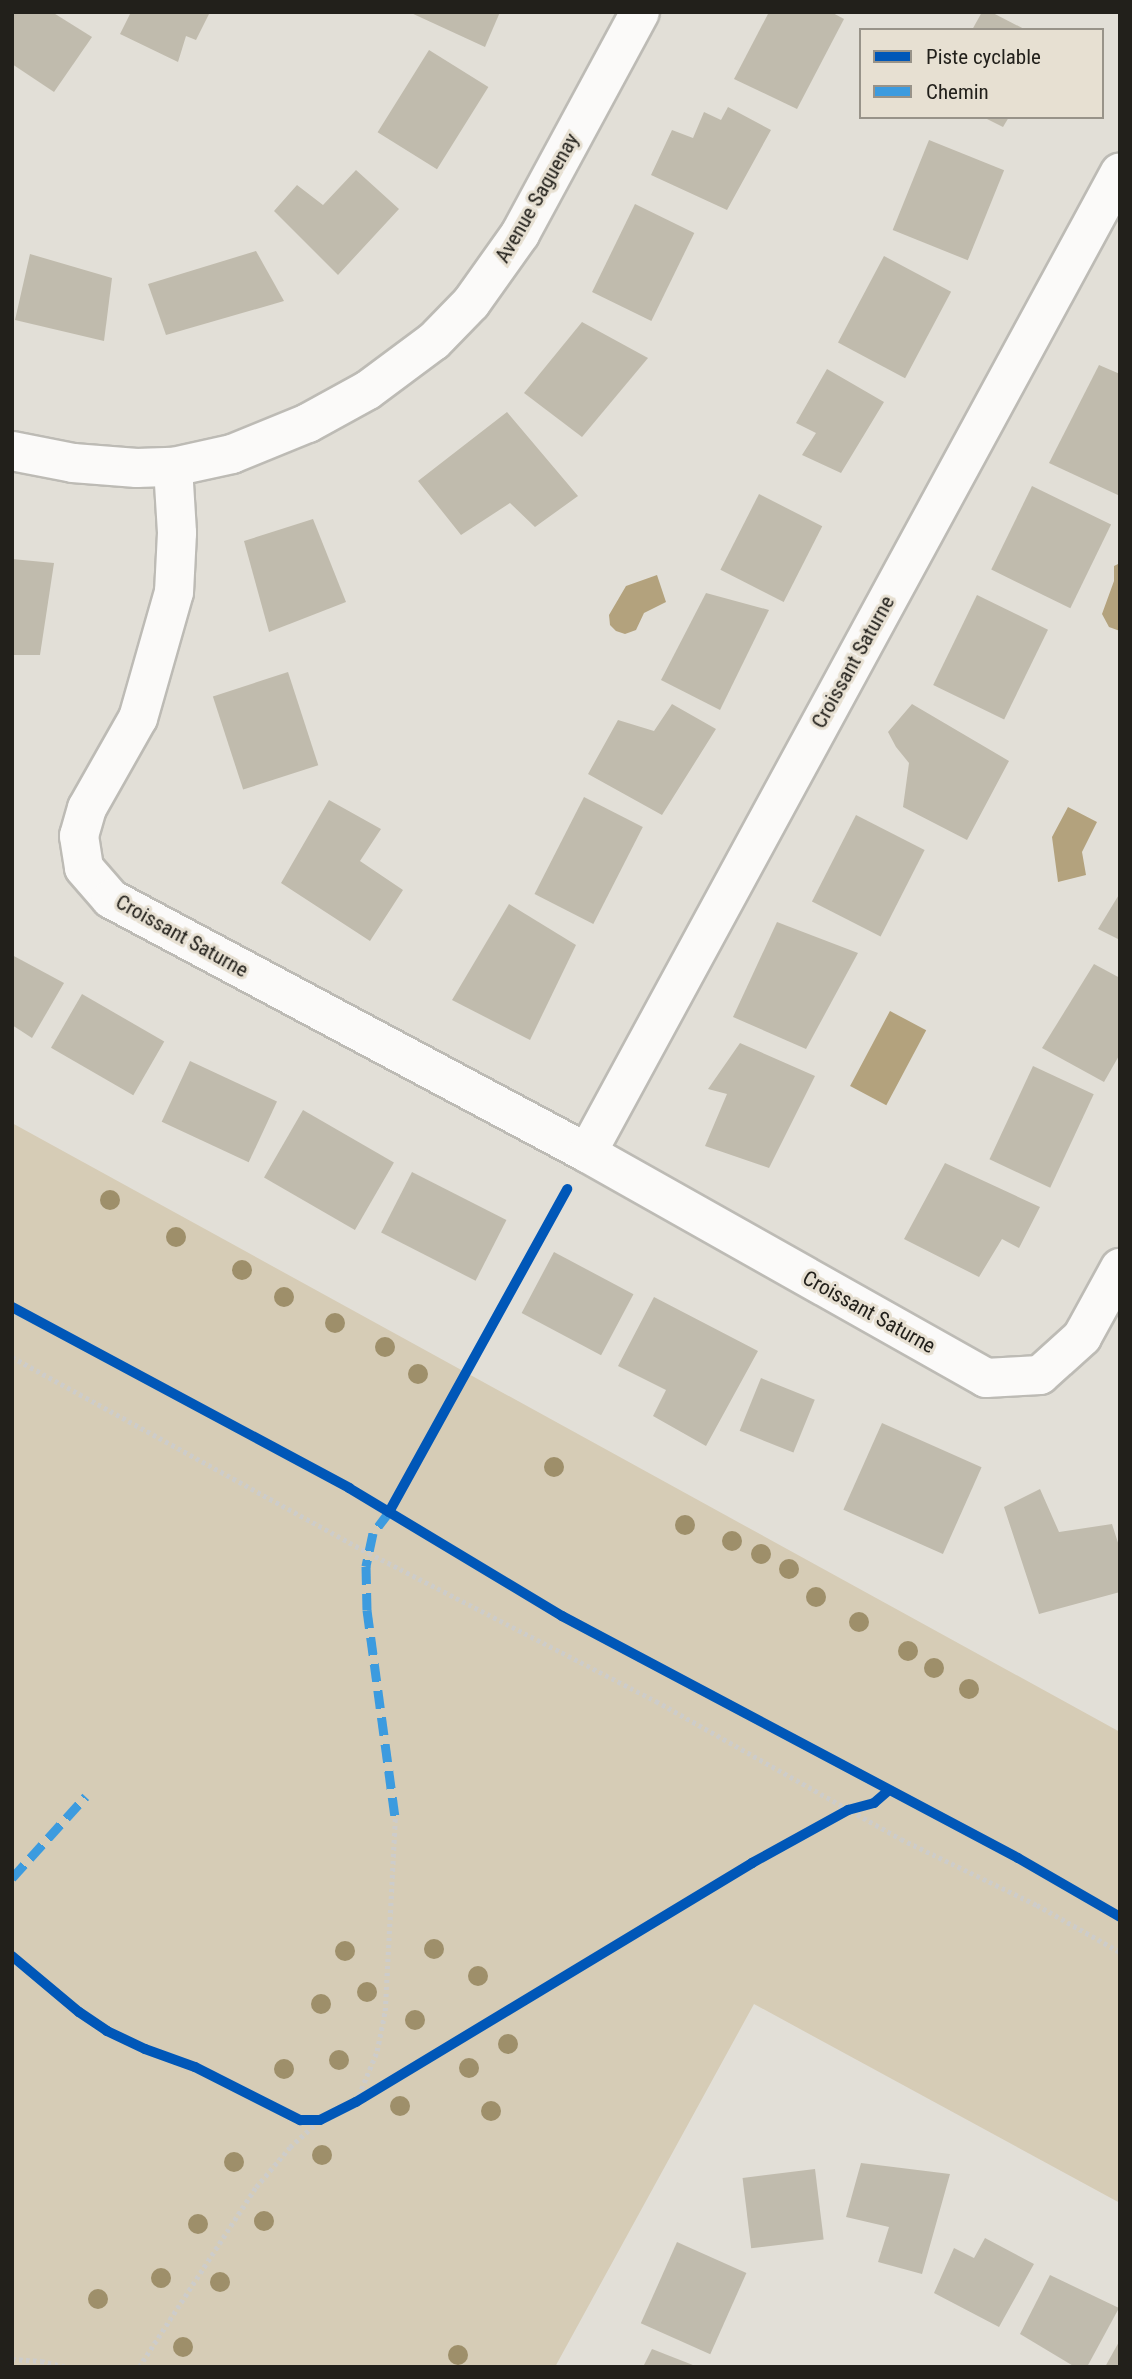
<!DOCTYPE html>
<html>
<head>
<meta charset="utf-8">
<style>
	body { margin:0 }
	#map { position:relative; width:1132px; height:2379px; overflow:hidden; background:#e2dfd7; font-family:"Roboto Condensed",sans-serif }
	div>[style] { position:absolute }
	.green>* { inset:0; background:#d6ccb6 }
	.water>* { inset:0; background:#b3a27d; transform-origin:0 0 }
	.building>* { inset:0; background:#c0bbad; transform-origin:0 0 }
	.path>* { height:4.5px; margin-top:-2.25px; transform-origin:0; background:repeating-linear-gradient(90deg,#cdccca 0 3.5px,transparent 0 7px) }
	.roads { filter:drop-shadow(2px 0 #bdbbb5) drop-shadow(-2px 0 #bdbbb5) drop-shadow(0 2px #bdbbb5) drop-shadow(0 -2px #bdbbb5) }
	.street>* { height:38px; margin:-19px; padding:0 19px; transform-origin:19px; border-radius:19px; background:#fbfaf9 }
	.quiet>* { height:9px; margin-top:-4.5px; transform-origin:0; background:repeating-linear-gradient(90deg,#3c9bdf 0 18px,transparent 0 27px) }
	.cycleway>* { height:10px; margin:-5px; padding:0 5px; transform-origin:5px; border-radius:5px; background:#0057b8 }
	.trees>* { width:20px; height:20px; margin:-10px; border-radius:50%; background:#9e8f6a }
	span { translate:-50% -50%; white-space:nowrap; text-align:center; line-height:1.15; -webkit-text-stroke:6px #e7e0d2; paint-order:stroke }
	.street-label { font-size:21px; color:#22201b }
	.frame { position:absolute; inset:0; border:14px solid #22201b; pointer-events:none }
	.legend { position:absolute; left:859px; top:28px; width:245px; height:91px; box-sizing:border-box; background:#e7e0d2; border:2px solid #989389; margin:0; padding:9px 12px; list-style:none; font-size:21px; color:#22201b }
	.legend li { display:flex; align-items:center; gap:14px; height:35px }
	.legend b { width:35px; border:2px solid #989389 }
</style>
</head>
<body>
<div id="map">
	<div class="green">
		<div style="clip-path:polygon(12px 1123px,1120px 1732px,1120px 2203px,754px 2004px,555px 2367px,12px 2367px)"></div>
	</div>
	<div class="water">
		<div style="clip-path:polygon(1120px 563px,1120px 631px,1109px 627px,1102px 614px,1114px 581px,1114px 566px)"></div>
		<div style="clip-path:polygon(657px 575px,666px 602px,644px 613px,636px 630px,625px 634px,616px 631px,610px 625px,609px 615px,626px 586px)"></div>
		<div style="clip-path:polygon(1068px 807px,1097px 822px,1082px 852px,1086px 875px,1058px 882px,1052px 837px)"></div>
		<div style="left:890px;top:1011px;width:41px;height:85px;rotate:28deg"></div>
	</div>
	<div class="building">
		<div style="clip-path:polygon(12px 12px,52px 12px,92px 37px,54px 92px,12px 64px)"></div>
		<div style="clip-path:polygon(131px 12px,210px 12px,196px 40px,186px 36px,178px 62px,120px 34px)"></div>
		<div style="clip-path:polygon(409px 12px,500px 12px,485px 47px)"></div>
		<div style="clip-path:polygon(769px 12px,831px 12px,844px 19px,797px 109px,734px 79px)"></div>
		<div style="clip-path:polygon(982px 12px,991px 12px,1026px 30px,972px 30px)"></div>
		<div style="left:429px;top:50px;width:70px;height:97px;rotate:32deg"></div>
		<div style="clip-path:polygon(728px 107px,771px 130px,727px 210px,651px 175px,672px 130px,693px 138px,704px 112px,721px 120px)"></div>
		<div style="clip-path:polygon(983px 117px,1009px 117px,1003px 127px)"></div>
		<div style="left:929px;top:140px;width:81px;height:97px;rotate:22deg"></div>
		<div style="clip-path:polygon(356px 170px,399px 209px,338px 275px,274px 211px,297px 185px,323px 205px)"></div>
		<div style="left:635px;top:204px;width:66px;height:98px;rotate:26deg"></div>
		<div style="clip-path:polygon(256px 251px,284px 301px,166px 335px,148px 284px)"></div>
		<div style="clip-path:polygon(30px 254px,112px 278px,104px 341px,15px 320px)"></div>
		<div style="left:884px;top:256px;width:76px;height:98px;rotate:28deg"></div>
		<div style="clip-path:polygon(582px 322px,648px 358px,582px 437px,524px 393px)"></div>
		<div style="clip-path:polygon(1099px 365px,1120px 374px,1120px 496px,1049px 463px)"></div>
		<div style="clip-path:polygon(827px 369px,884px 402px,841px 473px,802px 455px,816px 433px,796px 423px)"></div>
		<div style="clip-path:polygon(507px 412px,578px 496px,535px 527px,510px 503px,461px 535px,418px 481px)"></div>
		<div style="left:1032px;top:486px;width:88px;height:93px;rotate:26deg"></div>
		<div style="left:759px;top:494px;width:71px;height:85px;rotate:27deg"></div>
		<div style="clip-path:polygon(313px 519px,346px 602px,269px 632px,244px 541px)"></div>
		<div style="clip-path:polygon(12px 559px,54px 563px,40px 655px,12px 655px)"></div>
		<div style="clip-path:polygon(706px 593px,769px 610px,720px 710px,661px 680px)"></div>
		<div style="left:977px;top:595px;width:79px;height:100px;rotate:26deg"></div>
		<div style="left:288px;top:672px;width:98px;height:79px;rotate:72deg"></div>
		<div style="clip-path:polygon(672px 704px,716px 729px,662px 815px,588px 774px,618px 720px,654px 731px)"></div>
		<div style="clip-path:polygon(912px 704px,1009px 761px,967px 840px,903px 807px,909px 763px,896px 747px,888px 732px)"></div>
		<div style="left:584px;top:797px;width:66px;height:109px;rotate:27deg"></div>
		<div style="clip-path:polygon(329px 800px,381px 829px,360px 861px,403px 890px,370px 941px,281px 883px)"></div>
		<div style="left:856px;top:815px;width:77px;height:97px;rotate:27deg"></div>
		<div style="clip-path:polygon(1120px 893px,1120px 940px,1098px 929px)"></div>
		<div style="clip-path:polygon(509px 904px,576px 945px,530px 1040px,452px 1000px)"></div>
		<div style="clip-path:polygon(777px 922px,858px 953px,806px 1049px,733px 1017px)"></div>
		<div style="clip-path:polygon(12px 955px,64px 983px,32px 1038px,12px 1025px)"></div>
		<div style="clip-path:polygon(1094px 964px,1120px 978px,1120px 1054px,1104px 1082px,1042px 1048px)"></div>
		<div style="left:82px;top:994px;width:95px;height:62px;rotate:30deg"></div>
		<div style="clip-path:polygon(740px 1043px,815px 1076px,769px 1168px,705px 1146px,727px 1094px,708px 1089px)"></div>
		<div style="left:190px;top:1061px;width:96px;height:67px;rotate:25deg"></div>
		<div style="left:1033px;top:1066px;width:67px;height:103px;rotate:25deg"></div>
		<div style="left:303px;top:1110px;width:105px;height:78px;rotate:30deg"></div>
		<div style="clip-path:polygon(945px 1163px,1040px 1207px,1019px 1248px,1002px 1239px,979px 1277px,904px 1239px)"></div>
		<div style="left:412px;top:1172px;width:106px;height:68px;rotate:27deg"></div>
		<div style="left:554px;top:1252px;width:90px;height:69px;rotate:28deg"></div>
		<div style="clip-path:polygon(654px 1297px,758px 1351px,706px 1446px,653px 1416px,666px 1390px,618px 1366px)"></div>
		<div style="left:761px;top:1378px;width:58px;height:57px;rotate:22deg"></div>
		<div style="left:882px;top:1423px;width:109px;height:95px;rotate:24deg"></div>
		<div style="clip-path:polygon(1040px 1489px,1059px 1532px,1112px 1524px,1120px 1549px,1120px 1592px,1039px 1614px,1004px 1507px)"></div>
		<div style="clip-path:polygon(861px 2163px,950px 2174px,922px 2274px,878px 2262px,889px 2227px,846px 2217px)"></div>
		<div style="left:815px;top:2169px;width:71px;height:73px;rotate:83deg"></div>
		<div style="clip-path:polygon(985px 2238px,1034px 2264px,999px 2327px,934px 2293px,954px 2248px,974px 2258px)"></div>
		<div style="left:677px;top:2242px;width:76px;height:89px;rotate:24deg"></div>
		<div style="clip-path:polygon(1050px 2275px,1119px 2308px,1087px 2367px,1075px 2367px,1020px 2334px)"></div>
		<div style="clip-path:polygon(1120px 2340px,1120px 2367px,1105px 2367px)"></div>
		<div style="clip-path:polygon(652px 2349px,698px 2367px,643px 2367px)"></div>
	</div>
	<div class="path">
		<div style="left:12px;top:1357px;width:407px;rotate:28.8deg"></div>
		<div style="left:369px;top:1553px;width:323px;rotate:27.3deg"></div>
		<div style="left:656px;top:1701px;width:281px;rotate:29.4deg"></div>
		<div style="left:901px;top:1839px;width:151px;rotate:25.9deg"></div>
		<div style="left:1037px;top:1905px;width:95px;rotate:29.5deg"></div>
		<div style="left:356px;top:2102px;width:55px;rotate:-67.6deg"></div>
		<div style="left:377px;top:2051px;width:41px;rotate:-78.7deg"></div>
		<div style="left:385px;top:2011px;width:194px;rotate:-87deg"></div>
		<div style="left:12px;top:2359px;width:29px;rotate:4deg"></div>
		<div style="left:41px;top:2361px;width:26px;rotate:13deg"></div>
		<div style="left:139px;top:2367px;width:215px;rotate:-57deg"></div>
		<div style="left:256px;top:2187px;width:52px;rotate:-49.6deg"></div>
		<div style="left:290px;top:2147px;width:40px;rotate:-42deg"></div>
	</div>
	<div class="roads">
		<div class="street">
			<div style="left:12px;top:451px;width:62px;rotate:11.1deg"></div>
			<div style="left:73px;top:463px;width:64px;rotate:4.5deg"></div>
			<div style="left:137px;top:468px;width:36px;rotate:-2deg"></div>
			<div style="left:173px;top:467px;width:60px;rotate:-12.4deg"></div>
			<div style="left:232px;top:454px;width:82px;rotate:-22.2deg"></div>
			<div style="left:308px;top:423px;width:68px;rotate:-28.8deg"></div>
			<div style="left:368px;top:390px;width:82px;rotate:-36.6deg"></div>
			<div style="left:434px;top:341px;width:53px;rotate:-45.8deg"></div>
			<div style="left:471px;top:303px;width:85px;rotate:-54.6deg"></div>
			<div style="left:520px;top:234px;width:252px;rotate:-61.6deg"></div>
			<div style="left:173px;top:467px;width:66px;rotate:86.5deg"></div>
			<div style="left:177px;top:533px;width:59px;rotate:92.9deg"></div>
			<div style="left:174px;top:592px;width:131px;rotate:105.9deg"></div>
			<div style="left:138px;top:718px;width:103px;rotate:119.5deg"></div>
			<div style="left:87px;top:808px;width:29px;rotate:106deg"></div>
			<div style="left:79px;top:836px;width:32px;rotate:81deg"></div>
			<div style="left:84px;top:868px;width:41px;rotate:48.9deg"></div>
			<div style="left:111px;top:899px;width:540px;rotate:28.08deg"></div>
			<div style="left:587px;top:1153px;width:458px;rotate:29.4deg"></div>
			<div style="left:986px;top:1378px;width:54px;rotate:-3.2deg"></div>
			<div style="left:1040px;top:1375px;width:57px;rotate:-42.1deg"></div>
			<div style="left:1082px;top:1337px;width:79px;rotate:-61.2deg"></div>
			<div style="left:587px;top:1153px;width:1116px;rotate:-61.48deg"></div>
		</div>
	</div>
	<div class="quiet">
		<div style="left:389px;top:1512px;width:26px;rotate:127deg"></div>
		<div style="left:373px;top:1533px;width:34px;rotate:102deg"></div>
		<div style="left:366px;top:1566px;width:44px;rotate:88.7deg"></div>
		<div style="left:367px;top:1610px;width:209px;rotate:82.3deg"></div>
		<div style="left:12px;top:1878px;width:110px;rotate:-47.9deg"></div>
	</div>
	<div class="cycleway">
		<div style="left:12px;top:1307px;width:383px;rotate:28.2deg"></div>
		<div style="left:349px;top:1488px;width:249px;rotate:31deg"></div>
		<div style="left:562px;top:1616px;width:516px;rotate:27.95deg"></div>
		<div style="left:1018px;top:1858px;width:118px;rotate:30deg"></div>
		<div style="left:389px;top:1512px;width:369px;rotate:-61.1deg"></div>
		<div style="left:12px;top:1956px;width:87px;rotate:39.9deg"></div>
		<div style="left:79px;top:2012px;width:34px;rotate:34deg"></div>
		<div style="left:107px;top:2031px;width:42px;rotate:25.3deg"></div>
		<div style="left:145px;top:2049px;width:53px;rotate:19.8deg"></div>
		<div style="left:195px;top:2067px;width:118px;rotate:26.8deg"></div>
		<div style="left:300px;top:2120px;width:20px"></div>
		<div style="left:320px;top:2120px;width:40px;rotate:-26.6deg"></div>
		<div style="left:356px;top:2102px;width:463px;rotate:-31.1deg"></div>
		<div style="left:752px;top:1863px;width:110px;rotate:-28.9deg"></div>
		<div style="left:848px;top:1810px;width:27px;rotate:-15deg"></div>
		<div style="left:874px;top:1803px;width:18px;rotate:-41deg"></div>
	</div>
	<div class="trees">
		<div style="left:110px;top:1200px"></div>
		<div style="left:176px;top:1237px"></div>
		<div style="left:242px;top:1270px"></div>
		<div style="left:284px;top:1297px"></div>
		<div style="left:335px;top:1323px"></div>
		<div style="left:385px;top:1347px"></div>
		<div style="left:418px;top:1374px"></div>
		<div style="left:554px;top:1467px"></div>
		<div style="left:685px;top:1525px"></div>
		<div style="left:732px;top:1541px"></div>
		<div style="left:761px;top:1554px"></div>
		<div style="left:789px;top:1569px"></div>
		<div style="left:816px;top:1597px"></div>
		<div style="left:859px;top:1622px"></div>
		<div style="left:908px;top:1651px"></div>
		<div style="left:934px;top:1668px"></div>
		<div style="left:969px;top:1689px"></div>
		<div style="left:434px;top:1949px"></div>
		<div style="left:345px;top:1951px"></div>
		<div style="left:478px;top:1976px"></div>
		<div style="left:367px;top:1992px"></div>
		<div style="left:321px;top:2004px"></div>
		<div style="left:415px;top:2020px"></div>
		<div style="left:508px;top:2044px"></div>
		<div style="left:339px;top:2060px"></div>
		<div style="left:469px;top:2068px"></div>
		<div style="left:284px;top:2069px"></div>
		<div style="left:400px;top:2106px"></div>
		<div style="left:491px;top:2111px"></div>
		<div style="left:322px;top:2155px"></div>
		<div style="left:234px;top:2162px"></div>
		<div style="left:264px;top:2221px"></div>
		<div style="left:198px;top:2224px"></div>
		<div style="left:161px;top:2278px"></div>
		<div style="left:220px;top:2282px"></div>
		<div style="left:98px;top:2299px"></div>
		<div style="left:183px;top:2347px"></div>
		<div style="left:458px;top:2355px"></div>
	</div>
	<div class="street-label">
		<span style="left:537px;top:198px;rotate:-60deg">Avenue Saguenay</span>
		<span style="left:853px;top:662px;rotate:-61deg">Croissant Saturne</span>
		<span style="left:182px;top:936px;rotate:29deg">Croissant Saturne</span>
		<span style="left:869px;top:1312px;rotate:29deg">Croissant Saturne</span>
	</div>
	<div class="frame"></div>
	<ul class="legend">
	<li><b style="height:9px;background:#0057b8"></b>Piste cyclable</li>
	<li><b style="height:9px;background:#3c9bdf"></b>Chemin</li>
	</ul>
</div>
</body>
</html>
